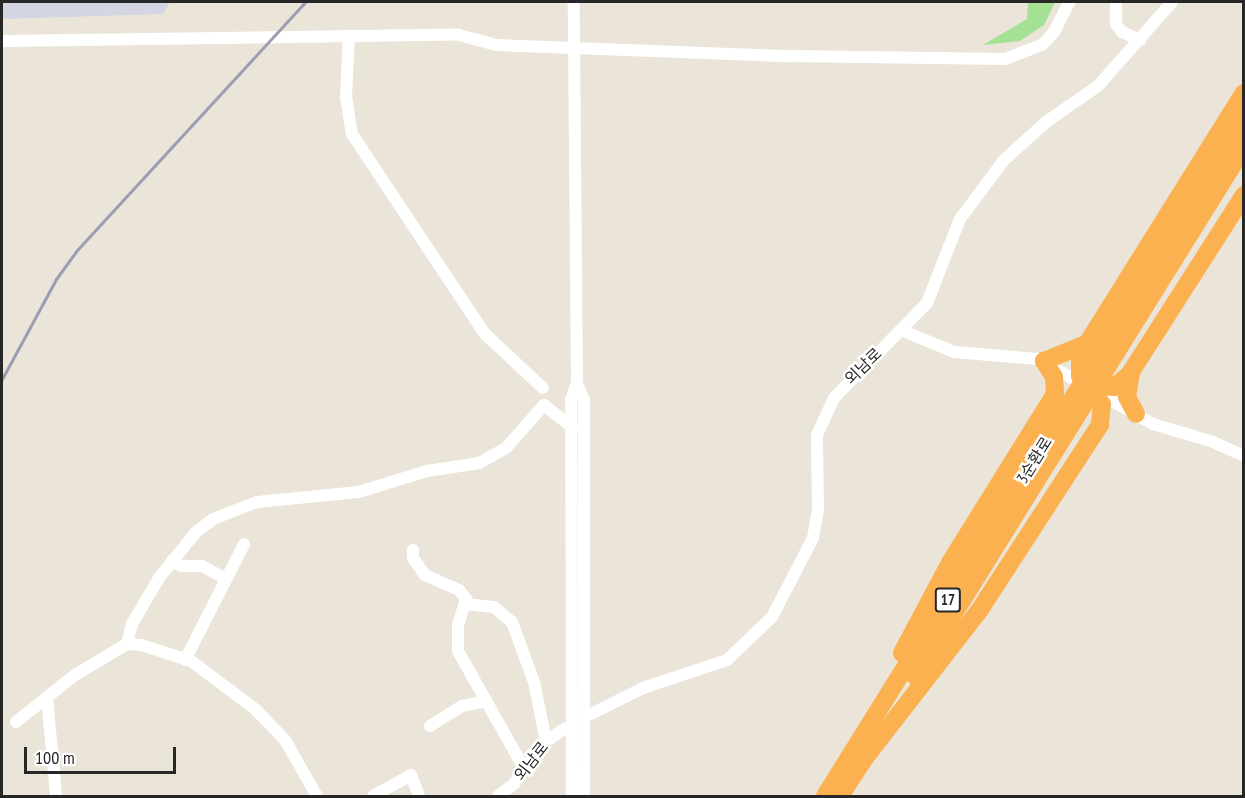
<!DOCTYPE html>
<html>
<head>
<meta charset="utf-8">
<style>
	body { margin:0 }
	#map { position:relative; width:1245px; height:798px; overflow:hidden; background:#eae5d8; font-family:"PT Sans Narrow","Noto Sans KR",sans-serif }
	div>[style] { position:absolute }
	.airport>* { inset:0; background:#d4d5e2 }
	.green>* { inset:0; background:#a5e195 }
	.minor>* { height:12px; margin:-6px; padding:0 6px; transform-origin:6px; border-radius:6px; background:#fff }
	.highway>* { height:18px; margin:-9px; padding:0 9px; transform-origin:9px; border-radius:9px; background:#fcb151 }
	.rail>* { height:3px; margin:-1.5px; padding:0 1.5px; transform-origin:1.5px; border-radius:1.5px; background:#9c9cb2 }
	span { translate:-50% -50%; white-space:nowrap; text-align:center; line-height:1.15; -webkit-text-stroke:5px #fff; paint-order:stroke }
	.shield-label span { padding:2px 4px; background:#fff; border:2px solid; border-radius:4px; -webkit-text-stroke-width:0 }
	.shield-label { font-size:15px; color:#272727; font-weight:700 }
	.street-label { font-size:16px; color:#272727 }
	.frame { position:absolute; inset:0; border:3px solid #272727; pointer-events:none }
	.scale { position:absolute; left:24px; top:747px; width:152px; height:27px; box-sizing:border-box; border:3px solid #272727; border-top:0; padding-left:8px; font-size:18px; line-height:21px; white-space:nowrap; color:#272727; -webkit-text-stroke:4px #fff; paint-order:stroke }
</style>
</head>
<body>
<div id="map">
	<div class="airport">
		<div style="clip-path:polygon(2px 2px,170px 2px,163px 14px,2px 19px)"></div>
	</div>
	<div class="green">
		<div style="clip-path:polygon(1028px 2px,1055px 2px,1044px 25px,1020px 41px,983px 45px,1027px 19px)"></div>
	</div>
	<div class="minor">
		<div style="left:1116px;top:2px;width:22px;rotate:90deg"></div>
		<div style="left:1116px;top:24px;width:10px;rotate:53deg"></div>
		<div style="left:1122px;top:32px;width:20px;rotate:24deg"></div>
		<div style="left:349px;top:36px;width:61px;rotate:92.8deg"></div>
		<div style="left:346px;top:97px;width:37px;rotate:81deg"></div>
		<div style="left:352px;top:134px;width:240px;rotate:56.4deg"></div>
		<div style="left:485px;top:334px;width:79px;rotate:43deg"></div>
		<div style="left:2px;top:41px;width:457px;rotate:-0.8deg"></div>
		<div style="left:459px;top:35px;width:39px;rotate:15deg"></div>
		<div style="left:497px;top:45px;width:293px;rotate:2.2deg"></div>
		<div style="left:790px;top:56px;width:215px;rotate:0.8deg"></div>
		<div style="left:1005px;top:59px;width:40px;rotate:-21deg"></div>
		<div style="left:1042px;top:45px;width:18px;rotate:-47deg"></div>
		<div style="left:1054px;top:32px;width:34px;rotate:-63deg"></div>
		<div style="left:901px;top:330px;width:57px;rotate:22.5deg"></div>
		<div style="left:954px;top:352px;width:84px;rotate:4.8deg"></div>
		<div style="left:1038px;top:359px;width:132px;rotate:29.5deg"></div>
		<div style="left:1153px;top:424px;width:63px;rotate:16.7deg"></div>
		<div style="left:1213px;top:442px;width:34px;rotate:24deg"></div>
		<div style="left:577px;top:383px;width:18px;rotate:68deg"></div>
		<div style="left:584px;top:400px;width:396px;rotate:90deg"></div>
		<div style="left:413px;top:550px;width:8px;rotate:90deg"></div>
		<div style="left:413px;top:558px;width:21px;rotate:55deg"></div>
		<div style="left:425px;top:575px;width:37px;rotate:24deg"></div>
		<div style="left:459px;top:590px;width:11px;rotate:52deg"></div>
		<div style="left:466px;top:599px;width:27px;rotate:107deg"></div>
		<div style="left:458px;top:625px;width:26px;rotate:90deg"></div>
		<div style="left:458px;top:651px;width:134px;rotate:60.6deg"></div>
		<div style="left:172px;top:561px;width:10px;rotate:29deg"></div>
		<div style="left:181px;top:566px;width:21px"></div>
		<div style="left:202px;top:566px;width:27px;rotate:28deg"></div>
		<div style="left:465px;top:604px;width:29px;rotate:6deg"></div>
		<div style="left:494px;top:607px;width:23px;rotate:40deg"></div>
		<div style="left:512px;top:622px;width:64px;rotate:69.9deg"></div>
		<div style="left:534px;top:682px;width:60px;rotate:78.5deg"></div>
		<div style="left:127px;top:644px;width:14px;rotate:4deg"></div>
		<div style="left:141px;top:645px;width:52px;rotate:17.7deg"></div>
		<div style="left:191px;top:661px;width:80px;rotate:36.9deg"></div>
		<div style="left:255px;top:709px;width:43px;rotate:45.9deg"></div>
		<div style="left:285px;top:740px;width:64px;rotate:60.3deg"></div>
		<div style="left:185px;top:660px;width:130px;rotate:-63deg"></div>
		<div style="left:47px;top:697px;width:99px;rotate:84.8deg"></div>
		<div style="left:591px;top:714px;width:58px;rotate:-26.6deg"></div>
		<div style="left:643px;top:688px;width:89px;rotate:-18.4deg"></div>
		<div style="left:727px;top:660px;width:62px;rotate:-43.7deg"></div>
		<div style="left:772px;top:617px;width:89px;rotate:-62.6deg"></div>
		<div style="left:813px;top:538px;width:27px;rotate:-80deg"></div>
		<div style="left:818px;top:511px;width:76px;rotate:-90.8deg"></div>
		<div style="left:817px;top:435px;width:41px;rotate:-65.3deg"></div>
		<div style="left:834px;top:398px;width:133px;rotate:-45.6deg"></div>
		<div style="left:927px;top:303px;width:90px;rotate:-68.6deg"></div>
		<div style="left:960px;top:219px;width:74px;rotate:-53.3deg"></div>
		<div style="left:1004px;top:160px;width:57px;rotate:-42.1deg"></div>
		<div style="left:1046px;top:122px;width:63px;rotate:-34.7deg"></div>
		<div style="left:1098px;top:86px;width:112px;rotate:-48.6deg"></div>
		<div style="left:16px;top:722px;width:75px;rotate:-38.5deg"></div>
		<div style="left:75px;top:675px;width:61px;rotate:-30.8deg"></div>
		<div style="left:127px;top:644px;width:21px;rotate:-76deg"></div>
		<div style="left:132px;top:624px;width:53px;rotate:-59.6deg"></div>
		<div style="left:159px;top:578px;width:59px;rotate:-51.2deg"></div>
		<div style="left:196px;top:532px;width:21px;rotate:-37deg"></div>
		<div style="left:213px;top:519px;width:47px;rotate:-21.1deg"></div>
		<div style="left:257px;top:502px;width:102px;rotate:-5.6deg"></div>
		<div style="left:359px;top:492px;width:71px;rotate:-17.2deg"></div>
		<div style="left:427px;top:471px;width:53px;rotate:-8.7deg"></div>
		<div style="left:479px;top:463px;width:31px;rotate:-29deg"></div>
		<div style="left:506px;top:448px;width:57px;rotate:-48.5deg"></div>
		<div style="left:544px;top:405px;width:36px;rotate:38deg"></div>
		<div style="left:430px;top:726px;width:38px;rotate:-32deg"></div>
		<div style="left:462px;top:706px;width:25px;rotate:-11deg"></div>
		<div style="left:373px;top:796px;width:43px;rotate:-28.9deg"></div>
		<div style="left:411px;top:775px;width:22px;rotate:69deg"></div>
		<div style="left:498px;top:796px;width:20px;rotate:-37deg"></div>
		<div style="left:514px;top:784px;width:47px;rotate:-55.3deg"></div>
		<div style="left:541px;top:745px;width:29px;rotate:-35deg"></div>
		<div style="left:572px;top:796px;width:396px;rotate:-90.1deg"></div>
		<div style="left:571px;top:400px;width:18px;rotate:-71deg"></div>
		<div style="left:577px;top:383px;width:381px;rotate:-90.5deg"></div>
	</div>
	<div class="highway">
		<div style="left:1131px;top:372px;width:25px;rotate:99deg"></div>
		<div style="left:1127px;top:397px;width:19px;rotate:62deg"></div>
		<div style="left:1085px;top:385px;width:29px;rotate:4deg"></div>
		<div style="left:1114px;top:387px;width:19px;rotate:-39deg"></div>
		<div style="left:1129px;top:375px;width:214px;rotate:-57.4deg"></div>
		<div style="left:902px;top:653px;width:104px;rotate:-62deg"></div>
		<div style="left:951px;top:561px;width:197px;rotate:-58.1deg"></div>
		<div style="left:1055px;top:394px;width:17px;rotate:-93deg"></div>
		<div style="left:1054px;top:377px;width:19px;rotate:-122deg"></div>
		<div style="left:1044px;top:361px;width:45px;rotate:-22deg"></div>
		<div style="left:915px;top:676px;width:623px;rotate:-58.12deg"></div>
		<div style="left:861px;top:763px;width:192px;rotate:-52.2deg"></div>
		<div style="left:979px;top:611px;width:222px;rotate:-57deg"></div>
		<div style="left:1100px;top:425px;width:21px;rotate:-85deg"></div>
		<div style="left:1102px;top:404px;width:36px;rotate:-128deg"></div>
		<div style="left:1080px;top:376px;width:21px;rotate:-90deg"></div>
		<div style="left:1080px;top:355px;width:309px;rotate:-58deg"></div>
		<div style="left:825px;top:796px;width:793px;rotate:-58.09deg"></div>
		<div style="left:840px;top:796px;width:51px;rotate:-56.9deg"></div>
	</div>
	<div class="rail">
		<div style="left:2px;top:379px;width:114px;rotate:-61.6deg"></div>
		<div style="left:56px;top:279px;width:37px;rotate:-54deg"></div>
		<div style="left:78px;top:249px;width:335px;rotate:-47.4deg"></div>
	</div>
	<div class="shield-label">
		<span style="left:948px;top:600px">17</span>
	</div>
	<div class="street-label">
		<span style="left:863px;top:366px;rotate:-44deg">외남로</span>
		<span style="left:1034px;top:460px;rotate:-58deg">3순환로</span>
		<span style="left:531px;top:761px;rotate:-52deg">외남로</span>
	</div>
	<div class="frame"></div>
	<div class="scale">100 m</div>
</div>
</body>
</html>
